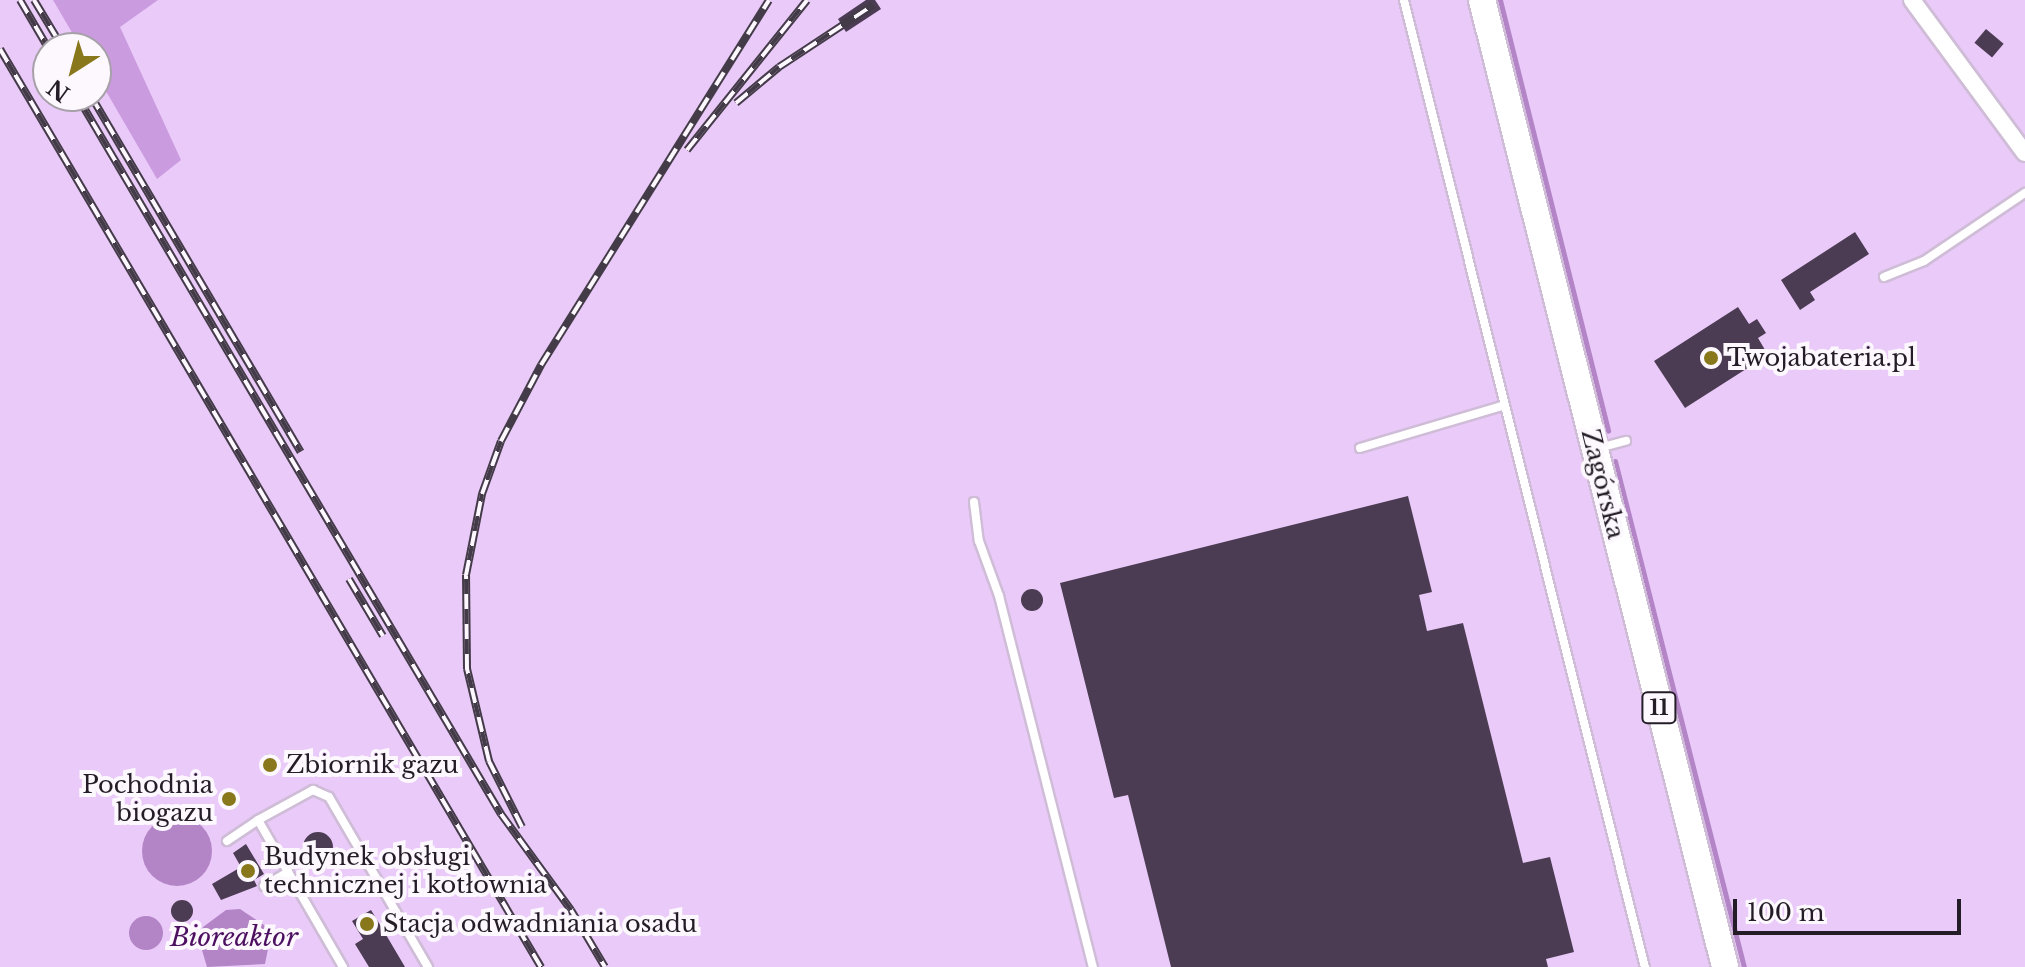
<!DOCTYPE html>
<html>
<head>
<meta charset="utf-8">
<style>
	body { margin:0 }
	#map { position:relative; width:2025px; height:967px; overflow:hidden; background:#f6e6fd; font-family:"Libre Baskerville",serif }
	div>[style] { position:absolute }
	.green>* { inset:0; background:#eacaf9 }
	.forest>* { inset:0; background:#cb9bdf }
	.water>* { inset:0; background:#b384c6 }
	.round { border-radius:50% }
	.stream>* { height:5px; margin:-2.5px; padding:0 2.5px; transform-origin:2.5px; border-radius:2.5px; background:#b384c6 }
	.building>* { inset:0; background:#4c3c53; transform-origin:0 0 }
	.roads { filter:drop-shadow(2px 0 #cfbcd7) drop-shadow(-2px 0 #cfbcd7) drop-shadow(0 2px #cfbcd7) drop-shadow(0 -2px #cfbcd7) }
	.service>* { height:8px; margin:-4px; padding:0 4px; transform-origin:4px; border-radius:4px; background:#fff }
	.minor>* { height:16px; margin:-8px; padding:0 8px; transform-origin:8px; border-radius:8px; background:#fff }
	.trunk>* { height:26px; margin:-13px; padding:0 13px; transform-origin:13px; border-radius:13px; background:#fff }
	.rail>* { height:8px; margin-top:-4px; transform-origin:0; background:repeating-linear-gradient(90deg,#fcf8fe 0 15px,#433b47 0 30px); box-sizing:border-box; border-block:2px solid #433b47 }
	.dots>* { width:22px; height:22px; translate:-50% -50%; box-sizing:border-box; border:4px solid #fcf8fe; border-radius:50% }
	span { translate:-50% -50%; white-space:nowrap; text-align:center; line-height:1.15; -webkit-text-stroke:8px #fcf8fe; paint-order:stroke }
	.shield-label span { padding:2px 6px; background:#fcf8fe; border:2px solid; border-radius:6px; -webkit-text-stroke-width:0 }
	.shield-label { font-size:22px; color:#241d27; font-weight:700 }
	.poi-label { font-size:24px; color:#241d27 }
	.left { translate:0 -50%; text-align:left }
	.right { translate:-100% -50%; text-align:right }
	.street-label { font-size:24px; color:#241d27 }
	.water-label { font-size:26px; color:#4d1061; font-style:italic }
	.north { position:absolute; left:32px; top:32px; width:80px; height:80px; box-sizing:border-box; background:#fcf8fe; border:2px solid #a6a0a8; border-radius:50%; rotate:216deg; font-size:22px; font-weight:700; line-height:32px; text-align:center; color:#241d27 }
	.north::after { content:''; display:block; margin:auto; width:28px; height:36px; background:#88771b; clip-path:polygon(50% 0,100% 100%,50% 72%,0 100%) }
	.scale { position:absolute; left:1733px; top:899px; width:228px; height:36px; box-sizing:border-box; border:4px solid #241d27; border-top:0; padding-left:10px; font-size:24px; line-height:28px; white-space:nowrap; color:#241d27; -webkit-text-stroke:6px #fcf8fe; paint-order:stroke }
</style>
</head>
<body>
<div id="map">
	<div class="green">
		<div style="clip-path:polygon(evenodd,0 0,2025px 0,2025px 967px,0 967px,0 0,48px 48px,96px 48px,96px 96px,48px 96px,48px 48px)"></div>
	</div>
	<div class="forest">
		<div style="clip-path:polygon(53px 0,158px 0,120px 27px,181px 160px,157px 179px,96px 74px,96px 48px,81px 48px)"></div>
	</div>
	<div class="water">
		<div class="round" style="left:142px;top:816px;width:70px;height:70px"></div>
		<div style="clip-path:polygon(240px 909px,264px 925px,270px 939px,265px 964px,207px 967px,199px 940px,203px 927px,226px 910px)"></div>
		<div class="round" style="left:129px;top:916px;width:34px;height:34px"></div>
	</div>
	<div class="stream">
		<div style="left:1500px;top:0;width:444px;rotate:75.9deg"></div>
		<div style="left:1615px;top:461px;width:522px;rotate:75.7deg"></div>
	</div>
	<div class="building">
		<div style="clip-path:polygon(866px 0,875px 0,881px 9px,846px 32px,838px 19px)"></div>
		<div style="left:1986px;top:29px;width:23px;height:18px;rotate:40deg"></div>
		<div style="clip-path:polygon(1855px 232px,1869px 254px,1810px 292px,1815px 300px,1800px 310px,1781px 280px)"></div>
		<div style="clip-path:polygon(1738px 307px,1749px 324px,1757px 319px,1766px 333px,1758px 338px,1768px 355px,1685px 408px,1654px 361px)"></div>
		<div style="clip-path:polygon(1408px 496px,1432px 592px,1419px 595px,1427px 631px,1463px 623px,1523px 863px,1550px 857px,1574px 952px,1546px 959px,1548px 967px,1171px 967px,1128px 795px,1114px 798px,1060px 583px)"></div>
		<div class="round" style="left:1021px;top:589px;width:22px;height:22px"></div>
		<div class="round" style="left:260px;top:754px;width:20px;height:20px"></div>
		<div class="round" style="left:303px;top:832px;width:30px;height:30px"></div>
		<div style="clip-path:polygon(246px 844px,264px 874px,254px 880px,257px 886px,221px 900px,212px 884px,241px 867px,233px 853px)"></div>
		<div class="round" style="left:171px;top:900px;width:22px;height:22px"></div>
		<div style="clip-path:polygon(371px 910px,382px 928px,405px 967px,369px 967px,355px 944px,363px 939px,352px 921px)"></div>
	</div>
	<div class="roads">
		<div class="service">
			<div style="left:1404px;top:0;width:997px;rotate:76.01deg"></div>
			<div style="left:1884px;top:277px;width:43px;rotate:-21.8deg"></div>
			<div style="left:1924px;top:261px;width:122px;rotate:-34deg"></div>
			<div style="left:1360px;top:448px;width:151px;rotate:-16.5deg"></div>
			<div style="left:1599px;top:448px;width:28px;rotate:-15deg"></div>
			<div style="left:974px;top:502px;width:39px;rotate:83deg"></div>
			<div style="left:979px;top:541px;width:59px;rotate:70deg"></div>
			<div style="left:999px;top:596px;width:383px;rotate:75.8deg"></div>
			<div style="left:227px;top:841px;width:37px;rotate:-34deg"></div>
			<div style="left:288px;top:872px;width:60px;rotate:-120deg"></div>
			<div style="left:258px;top:820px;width:63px;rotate:-28.6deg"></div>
			<div style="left:313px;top:790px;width:17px;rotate:24deg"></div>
			<div style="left:329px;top:797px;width:197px;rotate:59.8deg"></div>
			<div style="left:264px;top:886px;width:28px;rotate:-30deg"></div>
			<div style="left:288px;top:872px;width:110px;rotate:59.9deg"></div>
		</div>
		<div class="minor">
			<div style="left:1912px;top:0;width:190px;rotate:53.6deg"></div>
		</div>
		<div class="trunk">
			<div style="left:1482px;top:0;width:997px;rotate:75.89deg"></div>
		</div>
	</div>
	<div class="rail">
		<div style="left:20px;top:0;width:56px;rotate:59.7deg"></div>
		<div style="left:34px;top:0;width:56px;rotate:58.9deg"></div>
		<div style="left:0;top:49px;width:1066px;rotate:59.49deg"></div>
		<div style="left:77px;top:96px;width:834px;rotate:59.44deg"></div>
		<div style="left:501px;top:814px;width:119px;rotate:53.9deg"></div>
		<div style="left:571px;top:910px;width:66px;rotate:59.2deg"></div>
		<div style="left:91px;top:96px;width:413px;rotate:59.5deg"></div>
		<div style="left:736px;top:103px;width:56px;rotate:-39.9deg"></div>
		<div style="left:779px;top:67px;width:113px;rotate:-33.4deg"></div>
		<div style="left:687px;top:150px;width:192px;rotate:-51.3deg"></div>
		<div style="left:349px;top:579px;width:66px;rotate:59.2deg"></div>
		<div style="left:522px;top:827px;width:74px;rotate:-116.6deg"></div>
		<div style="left:489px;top:761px;width:95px;rotate:-103.4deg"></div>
		<div style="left:467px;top:669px;width:94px;rotate:-90.6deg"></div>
		<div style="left:466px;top:575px;width:83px;rotate:-78.8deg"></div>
		<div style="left:482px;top:494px;width:56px;rotate:-70.3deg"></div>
		<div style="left:501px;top:441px;width:86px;rotate:-62.2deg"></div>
		<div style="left:541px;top:365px;width:430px;rotate:-58deg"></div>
	</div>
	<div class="dots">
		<div style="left:1711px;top:358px;background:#88771b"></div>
		<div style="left:270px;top:765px;background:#88771b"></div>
		<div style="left:229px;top:799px;background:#88771b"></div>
		<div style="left:248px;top:871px;background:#88771b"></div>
		<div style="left:367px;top:924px;background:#88771b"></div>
	</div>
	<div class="shield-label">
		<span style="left:1659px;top:708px">11</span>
	</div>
	<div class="poi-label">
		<span class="left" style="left:1727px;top:358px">Twojabateria.pl</span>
		<span class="left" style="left:286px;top:765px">Zbiornik gazu</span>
		<span class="right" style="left:213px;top:799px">Pochodnia<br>biogazu</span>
		<span class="left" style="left:264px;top:871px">Budynek obsługi<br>technicznej i kotłownia</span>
		<span class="left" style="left:383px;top:924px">Stacja odwadniania osadu</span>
	</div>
	<div class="street-label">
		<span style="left:1603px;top:484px;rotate:76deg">Zagórska</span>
	</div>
	<div class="water-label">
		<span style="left:234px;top:938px">Bioreaktor</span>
	</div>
	<div class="north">N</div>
	<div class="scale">100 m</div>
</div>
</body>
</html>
